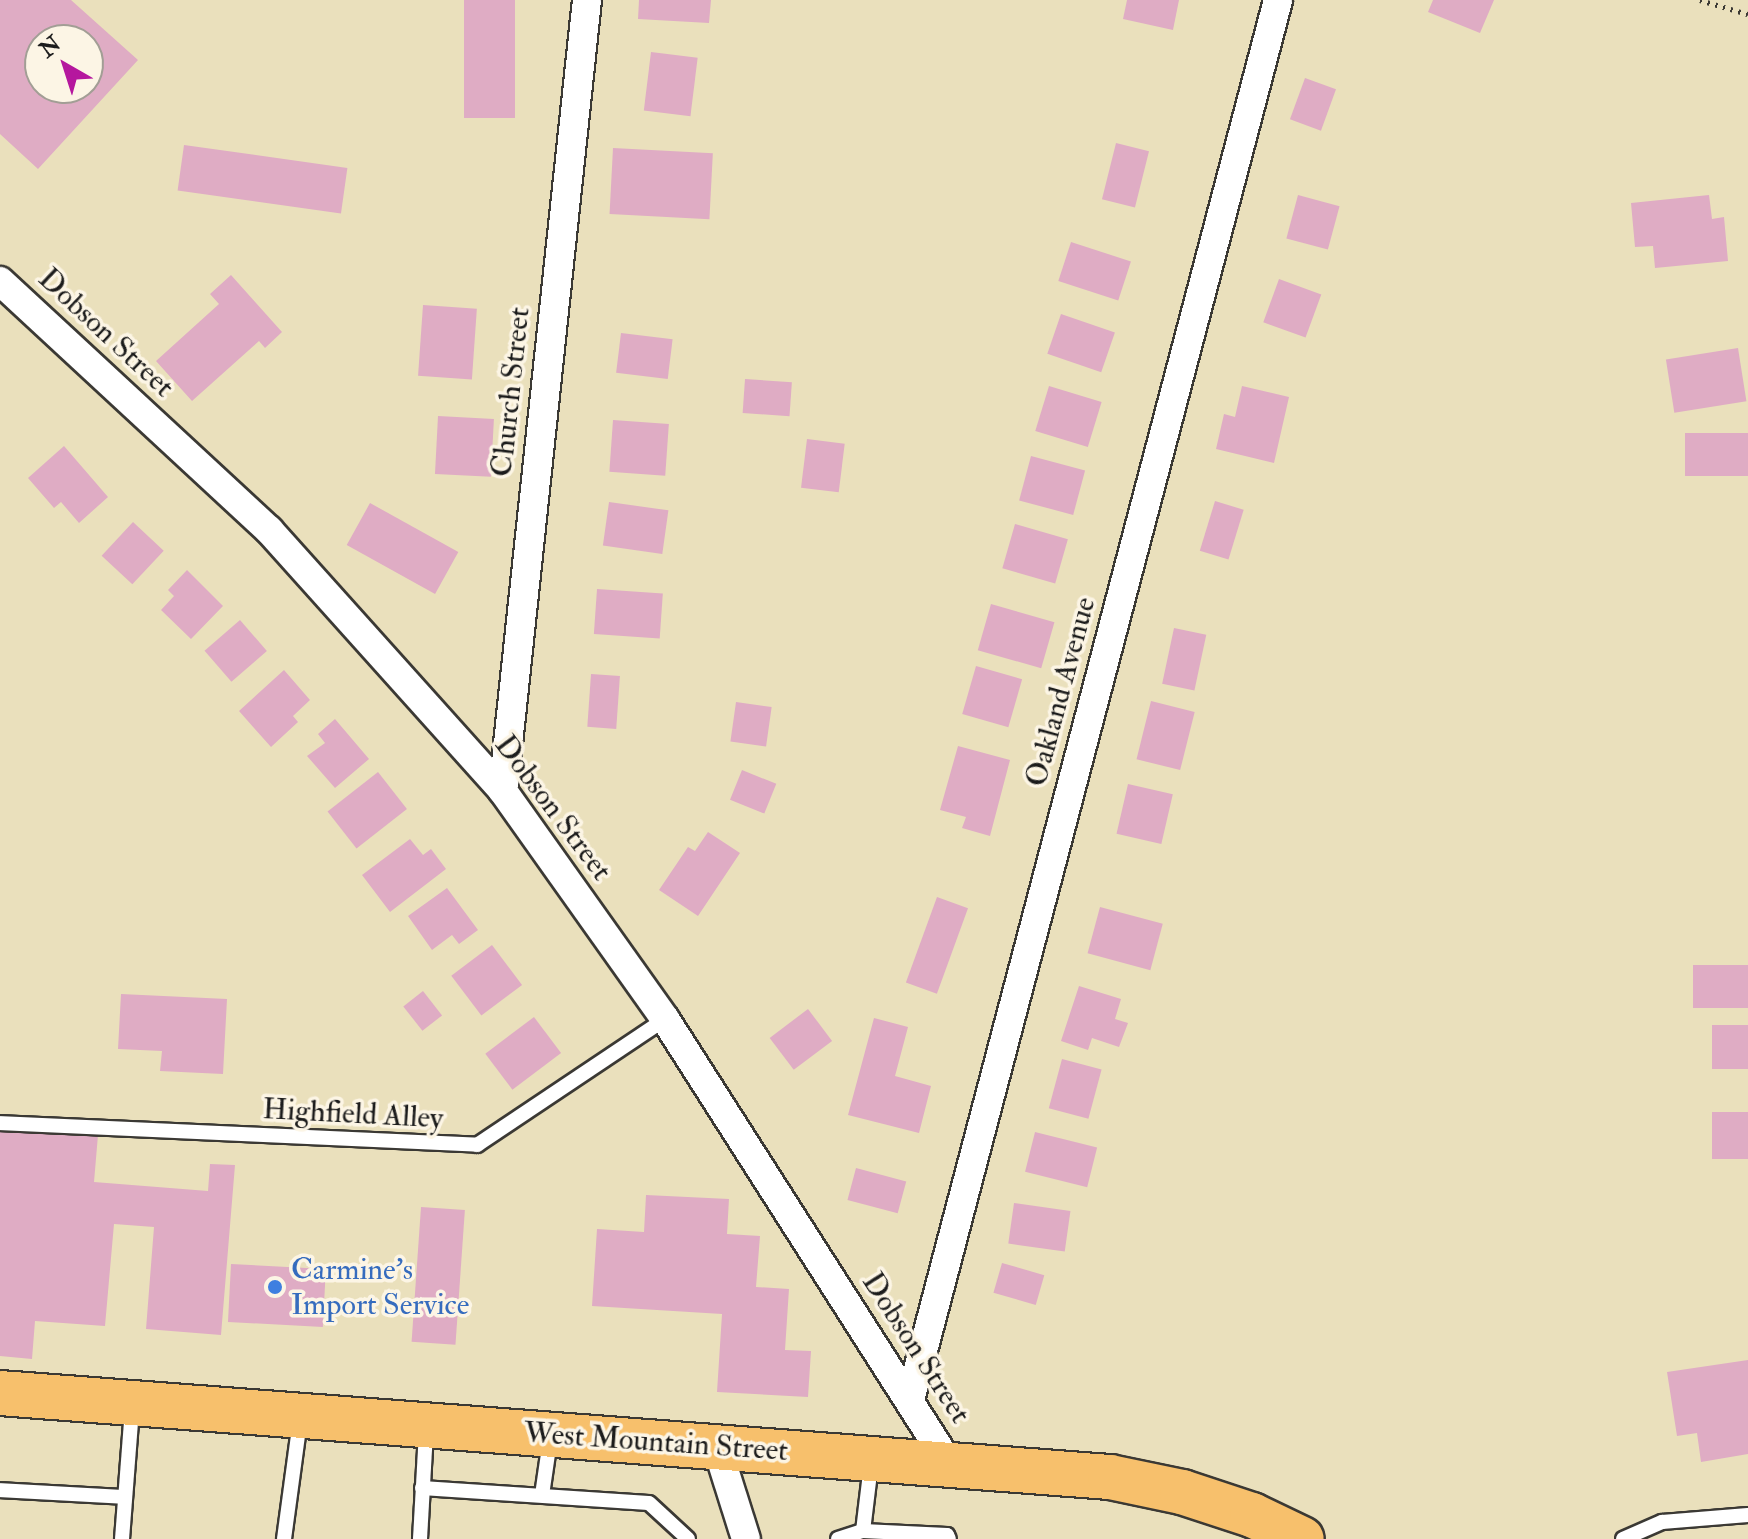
<!DOCTYPE html>
<html>
<head>
<meta charset="utf-8">
<style>
	body { margin:0 }
	#map { position:relative; width:1748px; height:1539px; overflow:hidden; background:#eae0bc; font-family:"IM FELL Double Pica",serif }
	div>[style] { position:absolute }
	.building>* { inset:0; background:#dfacc4; transform-origin:0 0 }
	.path>* { height:5px; margin-top:-2.5px; transform-origin:0; background:repeating-linear-gradient(90deg,#3b3934 0 2px,transparent 0 8px) }
	.roads { filter:drop-shadow(2px 0 #3b3934) drop-shadow(-2px 0 #3b3934) drop-shadow(0 2px #3b3934) drop-shadow(0 -2px #3b3934) }
	.lane>* { height:14px; margin:-7px; padding:0 7px; transform-origin:7px; border-radius:7px; background:#fff }
	.street>* { height:28px; margin:-14px; padding:0 14px; transform-origin:14px; border-radius:14px; background:#fff }
	.primary>* { height:44px; margin:-22px; padding:0 22px; transform-origin:22px; border-radius:22px; background:#f7c06c }
	.dots>* { width:22px; height:22px; translate:-50% -50%; box-sizing:border-box; border:4px solid #fcf5e5; border-radius:50% }
	span { translate:-50% -50%; white-space:nowrap; text-align:center; line-height:1.15; -webkit-text-stroke:7px #fcf5e5; paint-order:stroke }
	.street-label { font-size:30px; color:#1c1c1c }
	.shop-label { font-size:30px; color:#366cbe }
	.left { translate:0 -50%; text-align:left }
	.north { position:absolute; left:24px; top:24px; width:80px; height:80px; box-sizing:border-box; background:#fcf5e5; border:2px solid #a29e95; border-radius:50%; rotate:321deg; font-size:22px; font-weight:700; line-height:32px; text-align:center; color:#1c1c1c }
	.north::after { content:''; display:block; margin:auto; width:28px; height:36px; background:#b5179e; clip-path:polygon(50% 0,100% 100%,50% 72%,0 100%) }
</style>
</head>
<body>
<div id="map">
	<div class="building">
		<div style="clip-path:polygon(evenodd,0 0,71px 0,138px 60px,38px 169px,0 134px,0 0,40px 40px,88px 40px,88px 88px,40px 88px,40px 40px)"></div>
		<div style="left:464px;top:0;width:51px;height:118px"></div>
		<div style="clip-path:polygon(639px 0,711px 0,709px 23px,638px 19px)"></div>
		<div style="clip-path:polygon(1127px 0,1179px 0,1173px 30px,1123px 19px)"></div>
		<div style="clip-path:polygon(1433px 0,1494px 0,1480px 33px,1428px 12px)"></div>
		<div style="left:651px;top:52px;width:47px;height:59px;rotate:7deg"></div>
		<div style="left:1305px;top:78px;width:33px;height:44px;rotate:20deg"></div>
		<div style="left:1116px;top:143px;width:34px;height:58px;rotate:14deg"></div>
		<div style="left:184px;top:145px;width:165px;height:46px;rotate:8deg"></div>
		<div style="left:613px;top:148px;width:100px;height:66px;rotate:3deg"></div>
		<div style="left:1298px;top:195px;width:43px;height:45px;rotate:15deg"></div>
		<div style="clip-path:polygon(1709px 195px,1712px 219px,1724px 217px,1728px 261px,1655px 268px,1653px 246px,1635px 247px,1631px 203px)"></div>
		<div style="left:1071px;top:242px;width:63px;height:41px;rotate:18deg"></div>
		<div style="clip-path:polygon(231px 275px,282px 332px,265px 348px,259px 341px,192px 401px,156px 361px,219px 304px,210px 294px)"></div>
		<div style="left:1279px;top:279px;width:45px;height:46px;rotate:20deg"></div>
		<div style="left:423px;top:305px;width:54px;height:71px;rotate:4deg"></div>
		<div style="left:1061px;top:314px;width:57px;height:42px;rotate:19deg"></div>
		<div style="left:621px;top:333px;width:52px;height:40px;rotate:7deg"></div>
		<div style="left:1738px;top:348px;width:54px;height:73px;rotate:81deg"></div>
		<div style="left:745px;top:379px;width:47px;height:34px;rotate:4deg"></div>
		<div style="left:1049px;top:386px;width:55px;height:47px;rotate:17deg"></div>
		<div style="clip-path:polygon(1242px 386px,1289px 397px,1274px 463px,1216px 449px,1224px 414px,1235px 417px)"></div>
		<div style="left:438px;top:416px;width:56px;height:58px;rotate:3deg"></div>
		<div style="left:613px;top:420px;width:56px;height:52px;rotate:4deg"></div>
		<div style="left:1748px;top:433px;width:43px;height:63px;rotate:90deg"></div>
		<div style="left:807px;top:439px;width:38px;height:49px;rotate:7deg"></div>
		<div style="clip-path:polygon(64px 446px,108px 497px,79px 523px,61px 502px,54px 508px,28px 478px)"></div>
		<div style="left:1031px;top:456px;width:56px;height:46px;rotate:15deg"></div>
		<div style="left:1215px;top:501px;width:30px;height:52px;rotate:17deg"></div>
		<div style="left:609px;top:502px;width:60px;height:44px;rotate:8deg"></div>
		<div style="left:370px;top:503px;width:101px;height:48px;rotate:29deg"></div>
		<div style="left:133px;top:522px;width:42px;height:46px;rotate:43deg"></div>
		<div style="left:1015px;top:524px;width:55px;height:46px;rotate:16deg"></div>
		<div style="clip-path:polygon(187px 570px,223px 606px,191px 639px,161px 610px,174px 596px,168px 590px)"></div>
		<div style="left:597px;top:589px;width:66px;height:45px;rotate:4deg"></div>
		<div style="left:991px;top:604px;width:66px;height:48px;rotate:16deg"></div>
		<div style="left:240px;top:620px;width:41px;height:47px;rotate:49deg"></div>
		<div style="left:1174px;top:628px;width:33px;height:57px;rotate:12deg"></div>
		<div style="left:976px;top:666px;width:48px;height:50px;rotate:16deg"></div>
		<div style="clip-path:polygon(284px 670px,310px 700px,293px 716px,298px 722px,271px 747px,239px 711px)"></div>
		<div style="left:591px;top:674px;width:29px;height:53px;rotate:4deg"></div>
		<div style="left:1151px;top:701px;width:45px;height:60px;rotate:14deg"></div>
		<div style="left:736px;top:702px;width:36px;height:40px;rotate:8deg"></div>
		<div style="clip-path:polygon(335px 719px,369px 759px,335px 788px,307px 756px,325px 743px,318px 734px)"></div>
		<div style="clip-path:polygon(958px 746px,1010px 760px,990px 836px,962px 828px,966px 817px,940px 810px)"></div>
		<div style="left:742px;top:770px;width:37px;height:32px;rotate:22deg"></div>
		<div style="left:378px;top:772px;width:47px;height:64px;rotate:52deg"></div>
		<div style="left:1128px;top:784px;width:46px;height:51px;rotate:13deg"></div>
		<div style="clip-path:polygon(708px 832px,740px 853px,698px 916px,659px 890px,688px 847px,695px 851px)"></div>
		<div style="clip-path:polygon(410px 839px,423px 855px,431px 849px,446px 869px,390px 912px,362px 875px)"></div>
		<div style="clip-path:polygon(447px 888px,478px 930px,459px 944px,452px 935px,432px 950px,408px 916px)"></div>
		<div style="left:937px;top:897px;width:33px;height:91px;rotate:20deg"></div>
		<div style="left:1100px;top:907px;width:65px;height:48px;rotate:15deg"></div>
		<div style="left:492px;top:945px;width:50px;height:51px;rotate:53deg"></div>
		<div style="left:1748px;top:965px;width:43px;height:55px;rotate:90deg"></div>
		<div style="clip-path:polygon(1079px 986px,1121px 999px,1115px 1019px,1128px 1023px,1119px 1047px,1092px 1038px,1088px 1050px,1061px 1041px)"></div>
		<div style="left:423px;top:991px;width:31px;height:25px;rotate:52deg"></div>
		<div style="clip-path:polygon(121px 994px,227px 999px,223px 1074px,160px 1071px,162px 1051px,118px 1049px)"></div>
		<div style="left:808px;top:1009px;width:40px;height:48px;rotate:53deg"></div>
		<div style="left:534px;top:1017px;width:45px;height:61px;rotate:53deg"></div>
		<div style="clip-path:polygon(874px 1018px,908px 1027px,895px 1076px,931px 1086px,919px 1133px,848px 1115px)"></div>
		<div style="left:1748px;top:1025px;width:44px;height:36px;rotate:90deg"></div>
		<div style="left:1062px;top:1059px;width:41px;height:51px;rotate:15deg"></div>
		<div style="left:1748px;top:1112px;width:47px;height:36px;rotate:90deg"></div>
		<div style="clip-path:polygon(0 1128px,98px 1135px,94px 1182px,208px 1191px,210px 1164px,235px 1165px,221px 1335px,146px 1329px,154px 1227px,114px 1224px,105px 1326px,35px 1321px,32px 1359px,0 1356px)"></div>
		<div style="left:1035px;top:1132px;width:64px;height:41px;rotate:14deg"></div>
		<div style="left:856px;top:1168px;width:52px;height:33px;rotate:15deg"></div>
		<div style="clip-path:polygon(646px 1195px,729px 1199px,727px 1234px,760px 1236px,756px 1287px,789px 1289px,785px 1350px,811px 1351px,808px 1397px,717px 1392px,722px 1314px,592px 1306px,597px 1229px,644px 1232px)"></div>
		<div style="left:1014px;top:1203px;width:57px;height:41px;rotate:8deg"></div>
		<div style="left:421px;top:1207px;width:44px;height:135px;rotate:4deg"></div>
		<div style="left:1002px;top:1263px;width:44px;height:31px;rotate:16deg"></div>
		<div style="left:231px;top:1264px;width:95px;height:58px;rotate:3deg"></div>
		<div style="clip-path:polygon(1748px 1360px,1748px 1454px,1701px 1462px,1697px 1433px,1677px 1436px,1667px 1372px)"></div>
	</div>
	<div class="path">
		<div style="left:1700px;top:0;width:50px;rotate:16.3deg"></div>
	</div>
	<div class="roads">
		<div class="lane">
			<div style="left:0;top:1123px;width:478px;rotate:2.6deg"></div>
			<div style="left:477px;top:1145px;width:226px;rotate:-33.8deg"></div>
			<div style="left:422px;top:1488px;width:227px;rotate:3.8deg"></div>
			<div style="left:649px;top:1503px;width:53px;rotate:42.7deg"></div>
			<div style="left:0;top:1490px;width:125px;rotate:3.2deg"></div>
			<div style="left:542px;top:1495px;width:56px;rotate:-81.7deg"></div>
			<div style="left:863px;top:1531px;width:84px;rotate:2.7deg"></div>
			<div style="left:947px;top:1535px;width:4px;rotate:63deg"></div>
			<div style="left:122px;top:1539px;width:131px;rotate:-85.6deg"></div>
			<div style="left:284px;top:1539px;width:120px;rotate:-82.3deg"></div>
			<div style="left:420px;top:1539px;width:109px;rotate:-86.8deg"></div>
			<div style="left:838px;top:1539px;width:26px;rotate:-18deg"></div>
			<div style="left:863px;top:1531px;width:66px;rotate:-83.1deg"></div>
			<div style="left:1623px;top:1539px;width:43px;rotate:-23.6deg"></div>
			<div style="left:1662px;top:1522px;width:86px;rotate:-4.7deg"></div>
		</div>
		<div class="street">
			<div style="left:0;top:281px;width:367px;rotate:42.8deg"></div>
			<div style="left:269px;top:530px;width:351px;rotate:48.1deg"></div>
			<div style="left:503px;top:791px;width:280px;rotate:54.6deg"></div>
			<div style="left:665px;top:1019px;width:526px;rotate:57.43deg"></div>
			<div style="left:503px;top:791px;width:795px;rotate:-83.94deg"></div>
			<div style="left:910px;top:1400px;width:1448px;rotate:-75.27deg"></div>
			<div style="left:717px;top:1447px;width:96px;rotate:72.5deg"></div>
		</div>
		<div class="primary">
			<div style="left:0;top:1393px;width:1113px;rotate:4.33deg"></div>
			<div style="left:1110px;top:1477px;width:74px;rotate:11.8deg"></div>
			<div style="left:1182px;top:1492px;width:74px;rotate:18.2deg"></div>
			<div style="left:1252px;top:1515px;width:55px;rotate:25.6deg"></div>
		</div>
	</div>
	<div class="dots">
		<div style="left:275px;top:1287px;background:#3f7fe0"></div>
	</div>
	<div class="street-label">
		<span style="left:106px;top:333px;rotate:43deg">Dobson Street</span>
		<span style="left:511px;top:392px;rotate:-84deg">Church Street</span>
		<span style="left:1061px;top:692px;rotate:-75deg">Oakland Avenue</span>
		<span style="left:553px;top:808px;rotate:53deg">Dobson Street</span>
		<span style="left:353px;top:1114px;rotate:3deg">Highfield Alley</span>
		<span style="left:916px;top:1348px;rotate:57deg">Dobson Street</span>
		<span style="left:656px;top:1442px;rotate:4deg">West Mountain Street</span>
	</div>
	<div class="shop-label">
		<span class="left" style="left:291px;top:1287px">Carmine's<br>Import Service</span>
	</div>
	<div class="north">N</div>
</div>
</body>
</html>
